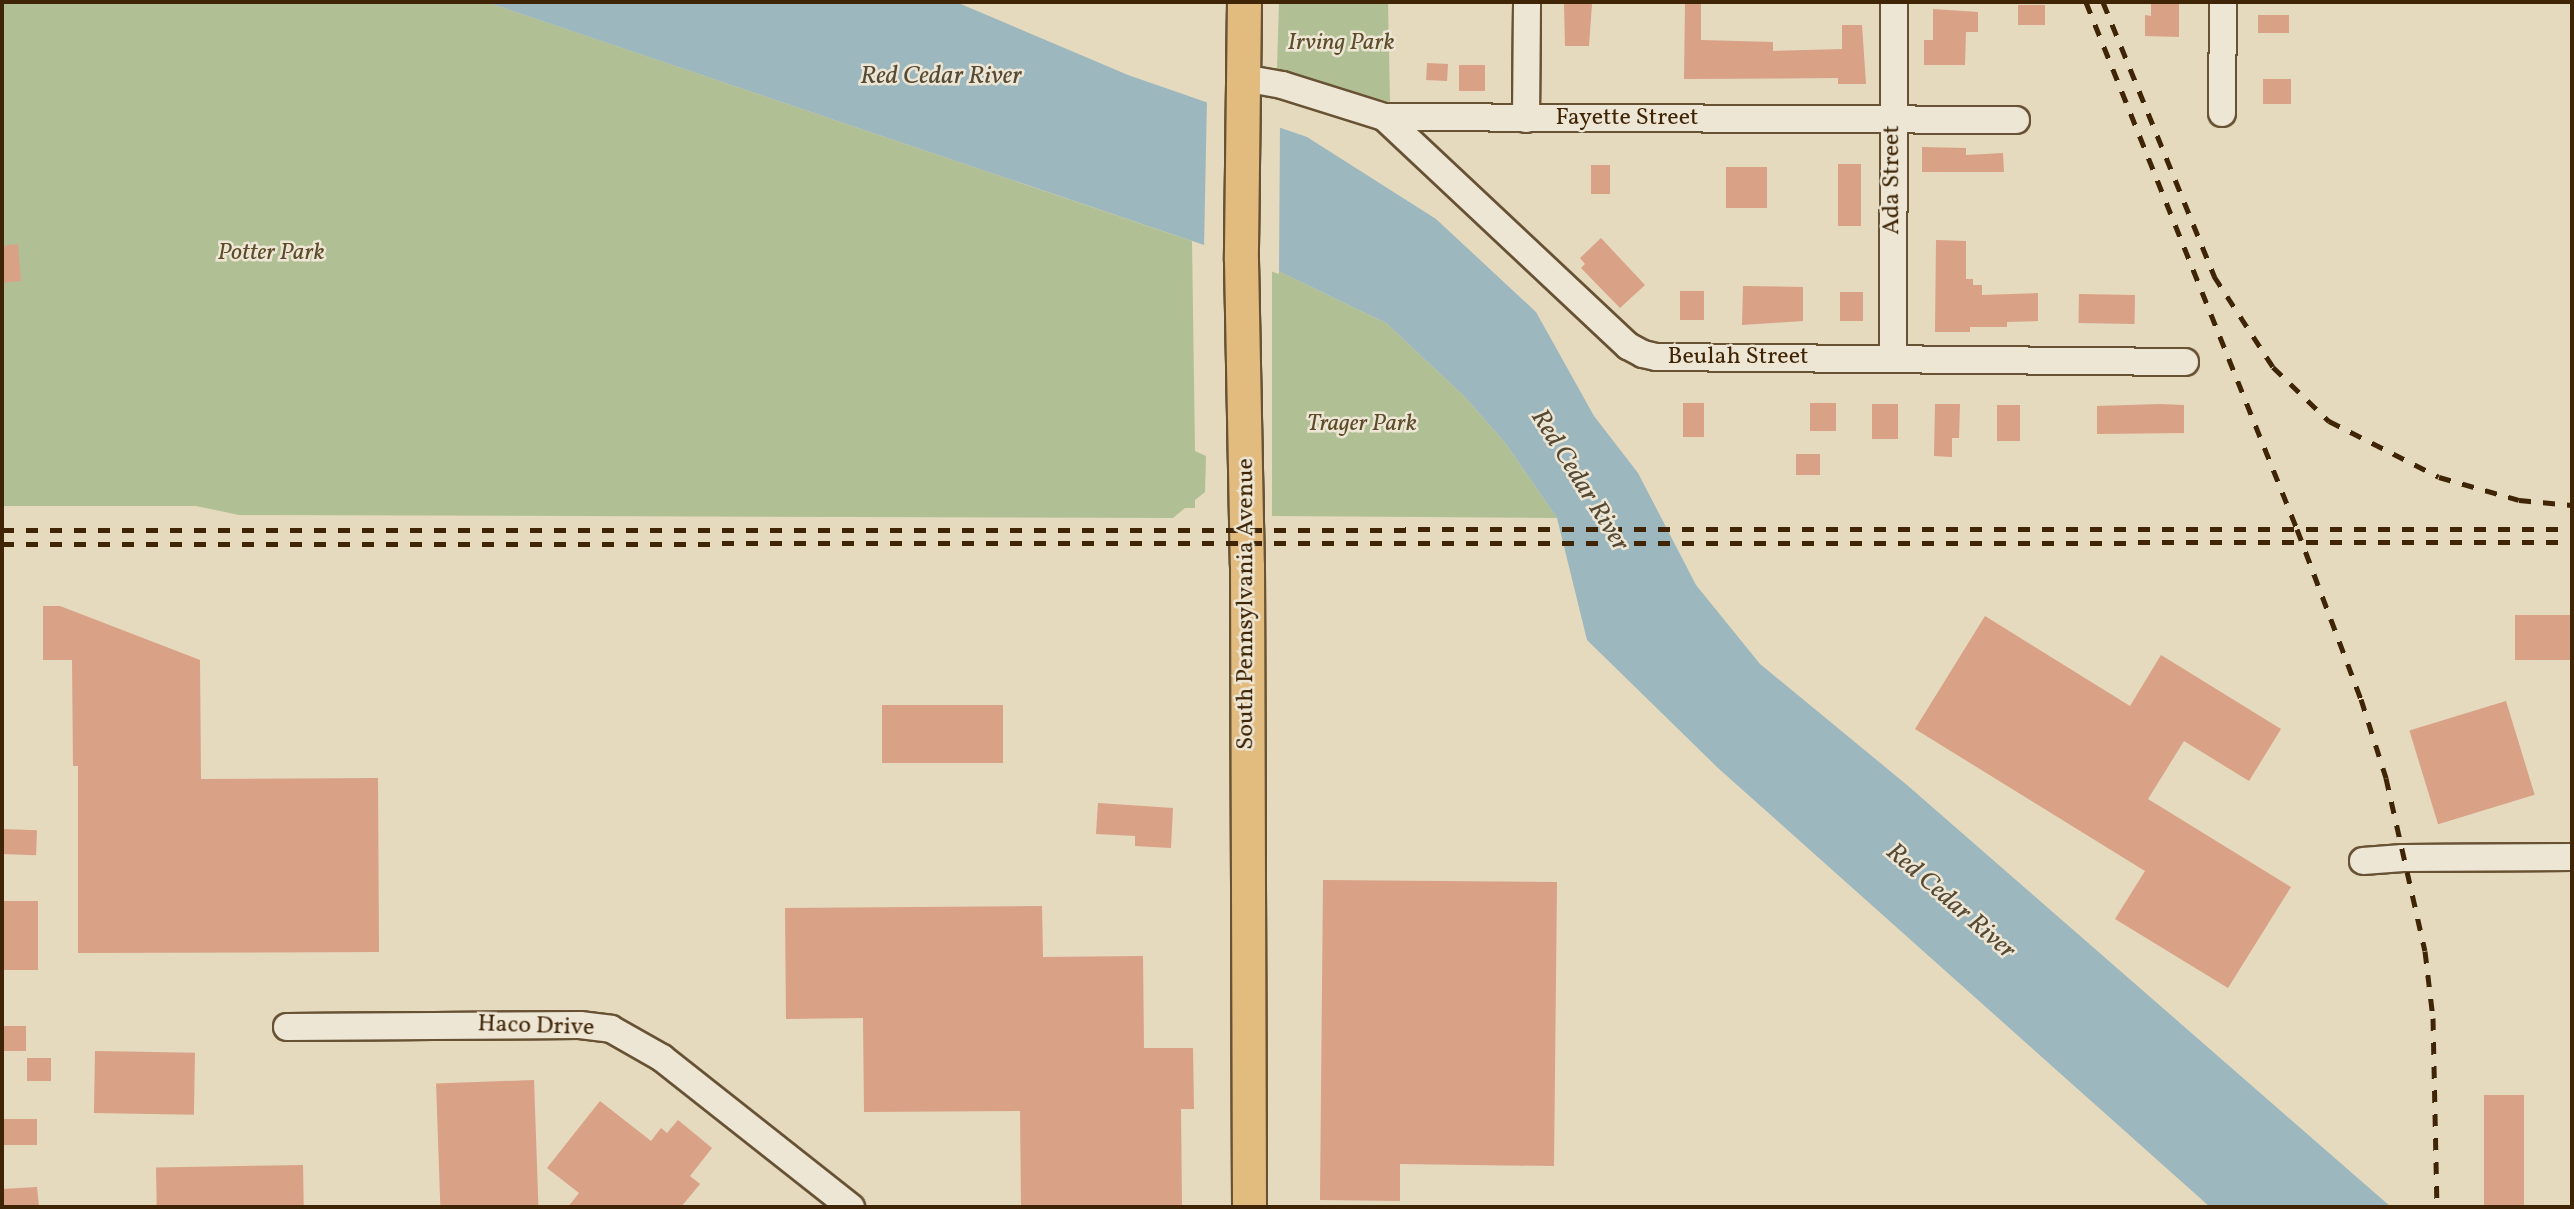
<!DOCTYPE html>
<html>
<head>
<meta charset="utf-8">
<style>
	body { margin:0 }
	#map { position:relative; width:2574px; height:1209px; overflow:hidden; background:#e5d9be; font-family:Vollkorn,serif }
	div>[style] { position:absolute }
	.green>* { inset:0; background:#b1c094 }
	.water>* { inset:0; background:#9cb7bd }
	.pier>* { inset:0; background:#e5d9be }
	.building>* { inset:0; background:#d9a185; transform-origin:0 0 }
	.roads { filter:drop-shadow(2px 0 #685234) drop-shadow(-2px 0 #685234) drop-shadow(0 2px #685234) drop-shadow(0 -2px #685234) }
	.minor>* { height:26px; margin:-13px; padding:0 13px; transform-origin:13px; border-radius:13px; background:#eee6d5 }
	.major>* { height:33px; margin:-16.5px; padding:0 16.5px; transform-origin:16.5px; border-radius:16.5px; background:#e2bc7f }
	.rail>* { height:5px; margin-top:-2.5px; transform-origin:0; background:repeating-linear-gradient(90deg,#3f2506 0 12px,transparent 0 24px) }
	span { translate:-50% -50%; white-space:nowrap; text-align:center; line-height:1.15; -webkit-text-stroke:5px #eee6d5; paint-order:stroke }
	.park-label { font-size:24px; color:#5c4c2a; font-style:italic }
	.street-label { font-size:24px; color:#3f2506 }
	.water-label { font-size:26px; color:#564a34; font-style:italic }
	.frame { position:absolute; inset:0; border:4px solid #3f2506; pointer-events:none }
</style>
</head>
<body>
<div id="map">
	<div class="green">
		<div style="clip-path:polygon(2px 2px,486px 2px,1192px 241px,1195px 451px,1206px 456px,1205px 492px,1195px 500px,1195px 508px,1185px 508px,1173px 518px,239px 515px,196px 506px,2px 506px)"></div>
		<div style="clip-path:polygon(1279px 2px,1388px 2px,1390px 102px,1277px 70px)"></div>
		<div style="clip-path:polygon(1272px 268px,1386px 323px,1465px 397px,1506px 444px,1557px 518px,1272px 516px)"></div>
	</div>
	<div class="water">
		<div style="clip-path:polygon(486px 2px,956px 2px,1128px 75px,1307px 137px,1436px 219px,1536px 312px,1594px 416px,1638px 473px,1696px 585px,1760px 664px,1907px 785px,2391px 1207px,2210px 1207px,1718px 768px,1587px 640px,1557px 518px,1506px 444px,1465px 397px,1386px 323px,1272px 268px)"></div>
	</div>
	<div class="pier">
		<div style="clip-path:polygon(1207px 98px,1280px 124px,1279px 274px,1204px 248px)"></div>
	</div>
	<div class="building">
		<div style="clip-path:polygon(1685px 2px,1701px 2px,1701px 40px,1773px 42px,1773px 51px,1842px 49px,1842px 25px,1862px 25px,1866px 84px,1838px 84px,1838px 78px,1684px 79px)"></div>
		<div style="clip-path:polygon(2151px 2px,2179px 2px,2179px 37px,2145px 36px,2145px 15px,2151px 16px)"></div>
		<div style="clip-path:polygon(1564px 4px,1592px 4px,1589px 46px,1565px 46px)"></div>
		<div style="left:2018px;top:5px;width:27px;height:20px"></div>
		<div style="clip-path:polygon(1933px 9px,1978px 12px,1978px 32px,1966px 32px,1965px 65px,1924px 65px,1924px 40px,1933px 40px)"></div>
		<div style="left:2258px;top:15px;width:31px;height:18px"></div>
		<div style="left:1427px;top:63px;width:21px;height:17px;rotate:3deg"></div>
		<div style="left:1459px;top:65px;width:26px;height:26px"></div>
		<div style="left:2263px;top:79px;width:28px;height:25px"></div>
		<div style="clip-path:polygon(1922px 147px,1966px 148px,1966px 155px,2003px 153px,2004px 172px,1922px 172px)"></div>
		<div style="left:1838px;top:164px;width:23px;height:62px"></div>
		<div style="left:1591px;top:165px;width:19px;height:29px"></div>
		<div style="left:1726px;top:167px;width:41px;height:41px"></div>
		<div style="clip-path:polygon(1601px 238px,1645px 285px,1620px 308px,1581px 268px,1585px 264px,1580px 258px)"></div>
		<div style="clip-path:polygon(1936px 240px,1966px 241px,1966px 279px,1973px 279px,1973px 285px,1982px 285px,1982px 295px,2038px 293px,2038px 321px,2007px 322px,2007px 327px,1970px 327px,1970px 332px,1935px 332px)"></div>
		<div style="clip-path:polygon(18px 244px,21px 281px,2px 283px,2px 246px)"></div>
		<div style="clip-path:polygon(1743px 286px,1803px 287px,1803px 321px,1742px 325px)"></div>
		<div style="left:1680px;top:291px;width:24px;height:29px"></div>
		<div style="left:1840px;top:292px;width:23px;height:29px"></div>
		<div style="left:2079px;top:294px;width:56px;height:29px;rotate:1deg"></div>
		<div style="left:1683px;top:403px;width:21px;height:34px"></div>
		<div style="left:1810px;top:403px;width:26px;height:28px"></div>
		<div style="left:1872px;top:404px;width:26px;height:35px"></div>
		<div style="clip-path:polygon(1935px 404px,1960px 404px,1959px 438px,1952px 438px,1952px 457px,1934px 456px)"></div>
		<div style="clip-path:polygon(2160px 404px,2184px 405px,2184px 433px,2097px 434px,2097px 406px)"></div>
		<div style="left:1997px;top:405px;width:23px;height:36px"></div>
		<div style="left:1820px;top:454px;width:21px;height:24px;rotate:90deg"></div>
		<div style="clip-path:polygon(43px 606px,60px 606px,200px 660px,201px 779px,378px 778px,379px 952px,78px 953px,78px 766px,73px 766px,72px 660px,43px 660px)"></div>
		<div style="left:2515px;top:615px;width:57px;height:45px"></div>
		<div style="clip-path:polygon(1985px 616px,2130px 706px,2161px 655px,2281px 729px,2249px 781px,2184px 741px,2148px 799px,2291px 887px,2228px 988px,2115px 919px,2145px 871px,1915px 729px)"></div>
		<div style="left:2506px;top:701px;width:98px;height:101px;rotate:73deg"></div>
		<div style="left:882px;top:705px;width:121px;height:58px"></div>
		<div style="clip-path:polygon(1098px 803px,1173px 808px,1171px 848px,1135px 846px,1135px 836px,1096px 834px)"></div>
		<div style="left:2px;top:829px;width:35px;height:25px;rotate:2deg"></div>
		<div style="clip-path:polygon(1323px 880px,1557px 882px,1554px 1166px,1400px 1164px,1400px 1201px,1320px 1200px)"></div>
		<div style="left:2px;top:901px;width:36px;height:69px"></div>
		<div style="clip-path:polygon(1042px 906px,1043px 957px,1143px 956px,1144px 1048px,1193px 1048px,1194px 1109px,1181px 1109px,1182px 1207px,1021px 1207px,1020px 1111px,864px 1112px,863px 1018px,786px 1019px,785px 908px)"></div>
		<div style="left:2px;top:1026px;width:24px;height:25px"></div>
		<div style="left:95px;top:1051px;width:100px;height:62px;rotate:1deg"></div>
		<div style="left:27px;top:1058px;width:24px;height:23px"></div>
		<div style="left:534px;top:1080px;width:127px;height:98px;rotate:88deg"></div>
		<div style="left:2484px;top:1095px;width:40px;height:112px"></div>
		<div style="clip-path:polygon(600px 1101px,651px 1141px,661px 1128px,667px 1133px,678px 1120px,712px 1148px,690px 1176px,700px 1184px,681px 1207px,568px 1207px,579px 1193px,547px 1168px)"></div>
		<div style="left:2px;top:1119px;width:35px;height:26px"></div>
		<div style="left:303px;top:1165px;width:42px;height:147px;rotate:89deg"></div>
		<div style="clip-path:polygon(37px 1187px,39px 1207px,2px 1207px,2px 1189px)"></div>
	</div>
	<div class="roads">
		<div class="minor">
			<div style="left:1243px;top:78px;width:40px;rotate:10deg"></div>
			<div style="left:1282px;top:85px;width:107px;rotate:17.4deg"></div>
			<div style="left:1384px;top:117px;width:632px;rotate:0.27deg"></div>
			<div style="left:2222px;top:113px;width:111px;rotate:-89.5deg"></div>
			<div style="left:1384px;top:117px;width:335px;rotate:43.2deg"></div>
			<div style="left:1628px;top:346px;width:17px;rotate:28deg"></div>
			<div style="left:1643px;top:354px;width:13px;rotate:13deg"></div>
			<div style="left:1656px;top:357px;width:529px;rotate:0.54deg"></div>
			<div style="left:1526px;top:119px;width:117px;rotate:-89.5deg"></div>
			<div style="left:1893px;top:359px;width:357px;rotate:-89.8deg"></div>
			<div style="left:2363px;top:861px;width:40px;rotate:-4.3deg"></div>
			<div style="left:2403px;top:858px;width:169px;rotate:-0.3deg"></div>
			<div style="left:287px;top:1027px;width:293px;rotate:-0.4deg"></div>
			<div style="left:580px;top:1025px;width:31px;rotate:7deg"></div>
			<div style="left:611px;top:1029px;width:59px;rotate:29.6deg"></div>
			<div style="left:662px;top:1058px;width:241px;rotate:38.3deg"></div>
		</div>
		<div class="major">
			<div style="left:1244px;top:2px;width:258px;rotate:90.7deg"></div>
			<div style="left:1241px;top:260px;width:305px;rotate:88.9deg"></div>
			<div style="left:1247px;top:565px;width:642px;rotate:89.82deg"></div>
		</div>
	</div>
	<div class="rail">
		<div style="left:2086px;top:2px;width:568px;rotate:68.18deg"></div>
		<div style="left:2297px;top:529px;width:182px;rotate:69.4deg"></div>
		<div style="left:2361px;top:699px;width:83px;rotate:72.4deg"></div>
		<div style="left:2386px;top:778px;width:177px;rotate:77.3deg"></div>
		<div style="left:2425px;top:951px;width:67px;rotate:83.2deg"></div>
		<div style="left:2433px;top:1018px;width:189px;rotate:88.8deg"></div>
		<div style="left:2103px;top:2px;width:296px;rotate:67.9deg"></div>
		<div style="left:2214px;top:276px;width:108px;rotate:57deg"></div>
		<div style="left:2273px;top:367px;width:78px;rotate:44deg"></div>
		<div style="left:2329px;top:421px;width:123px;rotate:27deg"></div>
		<div style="left:2439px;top:477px;width:83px;rotate:16deg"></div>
		<div style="left:2519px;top:500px;width:53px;rotate:5.4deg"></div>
		<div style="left:2px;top:530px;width:2570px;rotate:-0.02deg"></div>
		<div style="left:2px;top:544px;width:2570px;rotate:-0.04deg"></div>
	</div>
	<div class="park-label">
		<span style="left:1341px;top:44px">Irving Park</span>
		<span style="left:271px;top:254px">Potter Park</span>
		<span style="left:1362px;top:425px">Trager Park</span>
	</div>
	<div class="street-label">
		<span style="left:1627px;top:119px">Fayette Street</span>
		<span style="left:1893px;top:180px;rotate:-90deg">Ada Street</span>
		<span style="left:1738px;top:358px">Beulah Street</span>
		<span style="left:1247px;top:604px;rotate:-90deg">South Pennsylvania Avenue</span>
		<span style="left:536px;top:1027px;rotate:2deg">Haco Drive</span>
	</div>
	<div class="water-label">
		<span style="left:941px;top:77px">Red Cedar River</span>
		<span style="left:1579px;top:481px;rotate:58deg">Red Cedar River</span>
		<span style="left:1950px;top:902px;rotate:41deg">Red Cedar River</span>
	</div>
	<div class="frame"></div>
</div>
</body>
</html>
